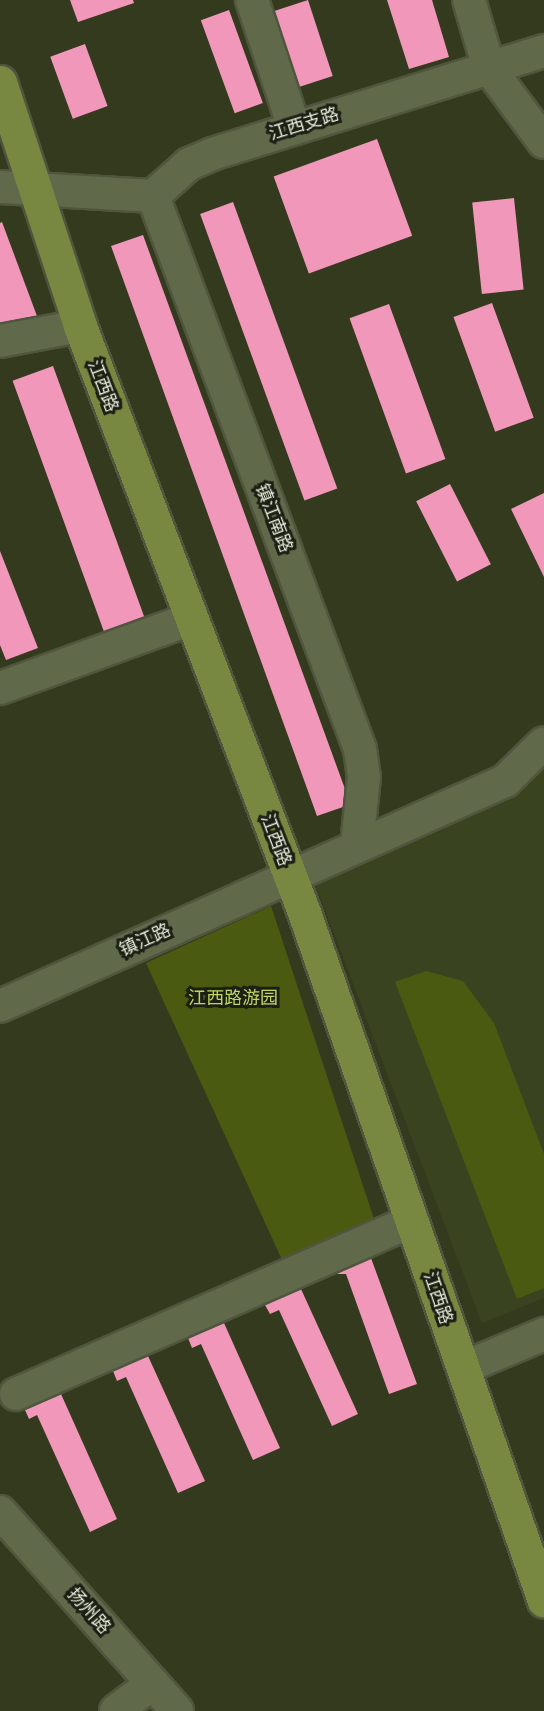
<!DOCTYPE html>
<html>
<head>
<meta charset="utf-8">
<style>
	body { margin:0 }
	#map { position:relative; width:544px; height:1711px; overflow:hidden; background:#333a1e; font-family:"Nunito Sans","Noto Sans SC",sans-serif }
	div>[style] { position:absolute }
	.built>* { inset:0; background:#3a4320 }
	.green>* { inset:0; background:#4b5a11 }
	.building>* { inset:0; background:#f197ba; transform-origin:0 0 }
	.roads { filter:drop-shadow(2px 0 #50563e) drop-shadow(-2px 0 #50563e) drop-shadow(0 2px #50563e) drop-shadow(0 -2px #50563e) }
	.minor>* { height:32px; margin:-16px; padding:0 16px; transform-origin:16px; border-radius:16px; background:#61694b }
	.major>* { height:33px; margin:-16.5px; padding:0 16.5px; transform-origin:16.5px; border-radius:16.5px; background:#788841 }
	span { translate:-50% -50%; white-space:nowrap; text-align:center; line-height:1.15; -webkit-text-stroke:6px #1c1f13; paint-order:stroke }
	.street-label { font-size:18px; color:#e8eddc }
	.park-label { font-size:18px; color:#bdd763 }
</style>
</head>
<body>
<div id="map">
	<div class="built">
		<div style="clip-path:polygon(544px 769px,544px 1298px,482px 1323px,314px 881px,520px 792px)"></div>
	</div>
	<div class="green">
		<div style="clip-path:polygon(271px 906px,375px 1222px,283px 1262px,146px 963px)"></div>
		<div style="clip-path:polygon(426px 971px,463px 981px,494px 1023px,544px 1154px,544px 1288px,517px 1299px,395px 982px)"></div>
	</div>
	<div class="building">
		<div style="clip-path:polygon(70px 0,133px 0,134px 3px,78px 22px)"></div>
		<div style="left:308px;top:0;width:80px;height:37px;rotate:72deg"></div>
		<div style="clip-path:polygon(387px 0,432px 0,449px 57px,409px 69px)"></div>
		<div style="left:229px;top:10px;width:99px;height:30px;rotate:70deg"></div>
		<div style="left:85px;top:44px;width:66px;height:37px;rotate:70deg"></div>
		<div style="left:377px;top:139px;width:103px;height:110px;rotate:70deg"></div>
		<div style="left:514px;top:198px;width:92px;height:42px;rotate:84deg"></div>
		<div style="left:233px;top:202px;width:305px;height:35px;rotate:70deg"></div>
		<div style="clip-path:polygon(2px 222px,37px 316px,0 323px,0 223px)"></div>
		<div style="clip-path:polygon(143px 235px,345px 789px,343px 807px,317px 816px,111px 246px)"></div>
		<div style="left:492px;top:303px;width:122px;height:41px;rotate:70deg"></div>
		<div style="left:389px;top:304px;width:165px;height:42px;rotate:70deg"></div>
		<div style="left:53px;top:366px;width:267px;height:43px;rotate:70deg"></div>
		<div style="left:450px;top:484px;width:90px;height:38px;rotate:63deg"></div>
		<div style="clip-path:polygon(544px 493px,544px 577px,511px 509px)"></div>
		<div style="clip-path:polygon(0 551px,38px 648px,6px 660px,0 645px)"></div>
		<div style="clip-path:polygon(371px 1258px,417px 1384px,389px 1394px,346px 1274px,335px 1274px)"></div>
		<div style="clip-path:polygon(301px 1289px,358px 1414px,332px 1426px,279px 1310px,270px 1314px,265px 1305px)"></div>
		<div style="clip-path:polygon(224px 1323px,280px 1448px,253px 1460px,201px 1344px,192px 1348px,188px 1338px)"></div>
		<div style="clip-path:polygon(148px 1356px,205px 1481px,178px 1493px,126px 1377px,117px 1381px,113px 1371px)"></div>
		<div style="clip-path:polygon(61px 1394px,117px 1519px,90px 1532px,37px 1415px,29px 1419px,25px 1410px)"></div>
	</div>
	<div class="roads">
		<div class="minor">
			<div style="left:252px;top:0;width:134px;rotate:71.7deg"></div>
			<div style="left:469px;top:0;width:71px;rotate:73.6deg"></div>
			<div style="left:489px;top:68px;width:58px;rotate:-17.2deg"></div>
			<div style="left:0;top:187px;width:153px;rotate:3.4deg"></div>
			<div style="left:153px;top:196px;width:48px;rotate:-41.6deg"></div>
			<div style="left:189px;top:164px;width:25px;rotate:-23deg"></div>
			<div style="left:212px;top:154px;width:290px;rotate:-17.2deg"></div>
			<div style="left:489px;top:68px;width:92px;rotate:53.4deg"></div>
			<div style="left:153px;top:196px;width:590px;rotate:69.48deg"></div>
			<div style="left:360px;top:749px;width:28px;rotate:82deg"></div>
			<div style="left:364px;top:777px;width:68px;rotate:95.9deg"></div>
			<div style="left:0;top:341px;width:81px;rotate:-10.6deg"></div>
			<div style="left:0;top:688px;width:203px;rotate:-19.9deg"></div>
			<div style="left:0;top:1006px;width:553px;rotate:-24.02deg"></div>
			<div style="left:505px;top:781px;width:54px;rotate:-44.3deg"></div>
			<div style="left:463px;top:1368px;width:88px;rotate:-22.8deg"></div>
			<div style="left:16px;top:1394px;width:432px;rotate:-23.6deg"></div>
			<div style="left:0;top:1512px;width:266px;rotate:48.3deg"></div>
			<div style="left:116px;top:1711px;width:46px;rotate:-37.1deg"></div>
		</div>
		<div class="major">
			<div style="left:0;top:82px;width:257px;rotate:71.8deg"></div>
			<div style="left:80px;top:326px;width:631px;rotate:69.09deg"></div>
			<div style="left:305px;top:915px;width:726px;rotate:70.79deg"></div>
		</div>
	</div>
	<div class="street-label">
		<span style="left:304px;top:124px;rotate:-17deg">江西支路</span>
		<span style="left:103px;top:386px;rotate:69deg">江西路</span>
		<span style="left:274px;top:518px;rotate:69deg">镇江南路</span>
		<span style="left:276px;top:840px;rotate:69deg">江西路</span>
		<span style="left:145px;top:940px;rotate:-24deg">镇江路</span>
		<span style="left:438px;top:1298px;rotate:71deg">江西路</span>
		<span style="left:89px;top:1611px;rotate:48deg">扬州路</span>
	</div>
	<div class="park-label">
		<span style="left:233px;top:998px">江西路游园</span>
	</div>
</div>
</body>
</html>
